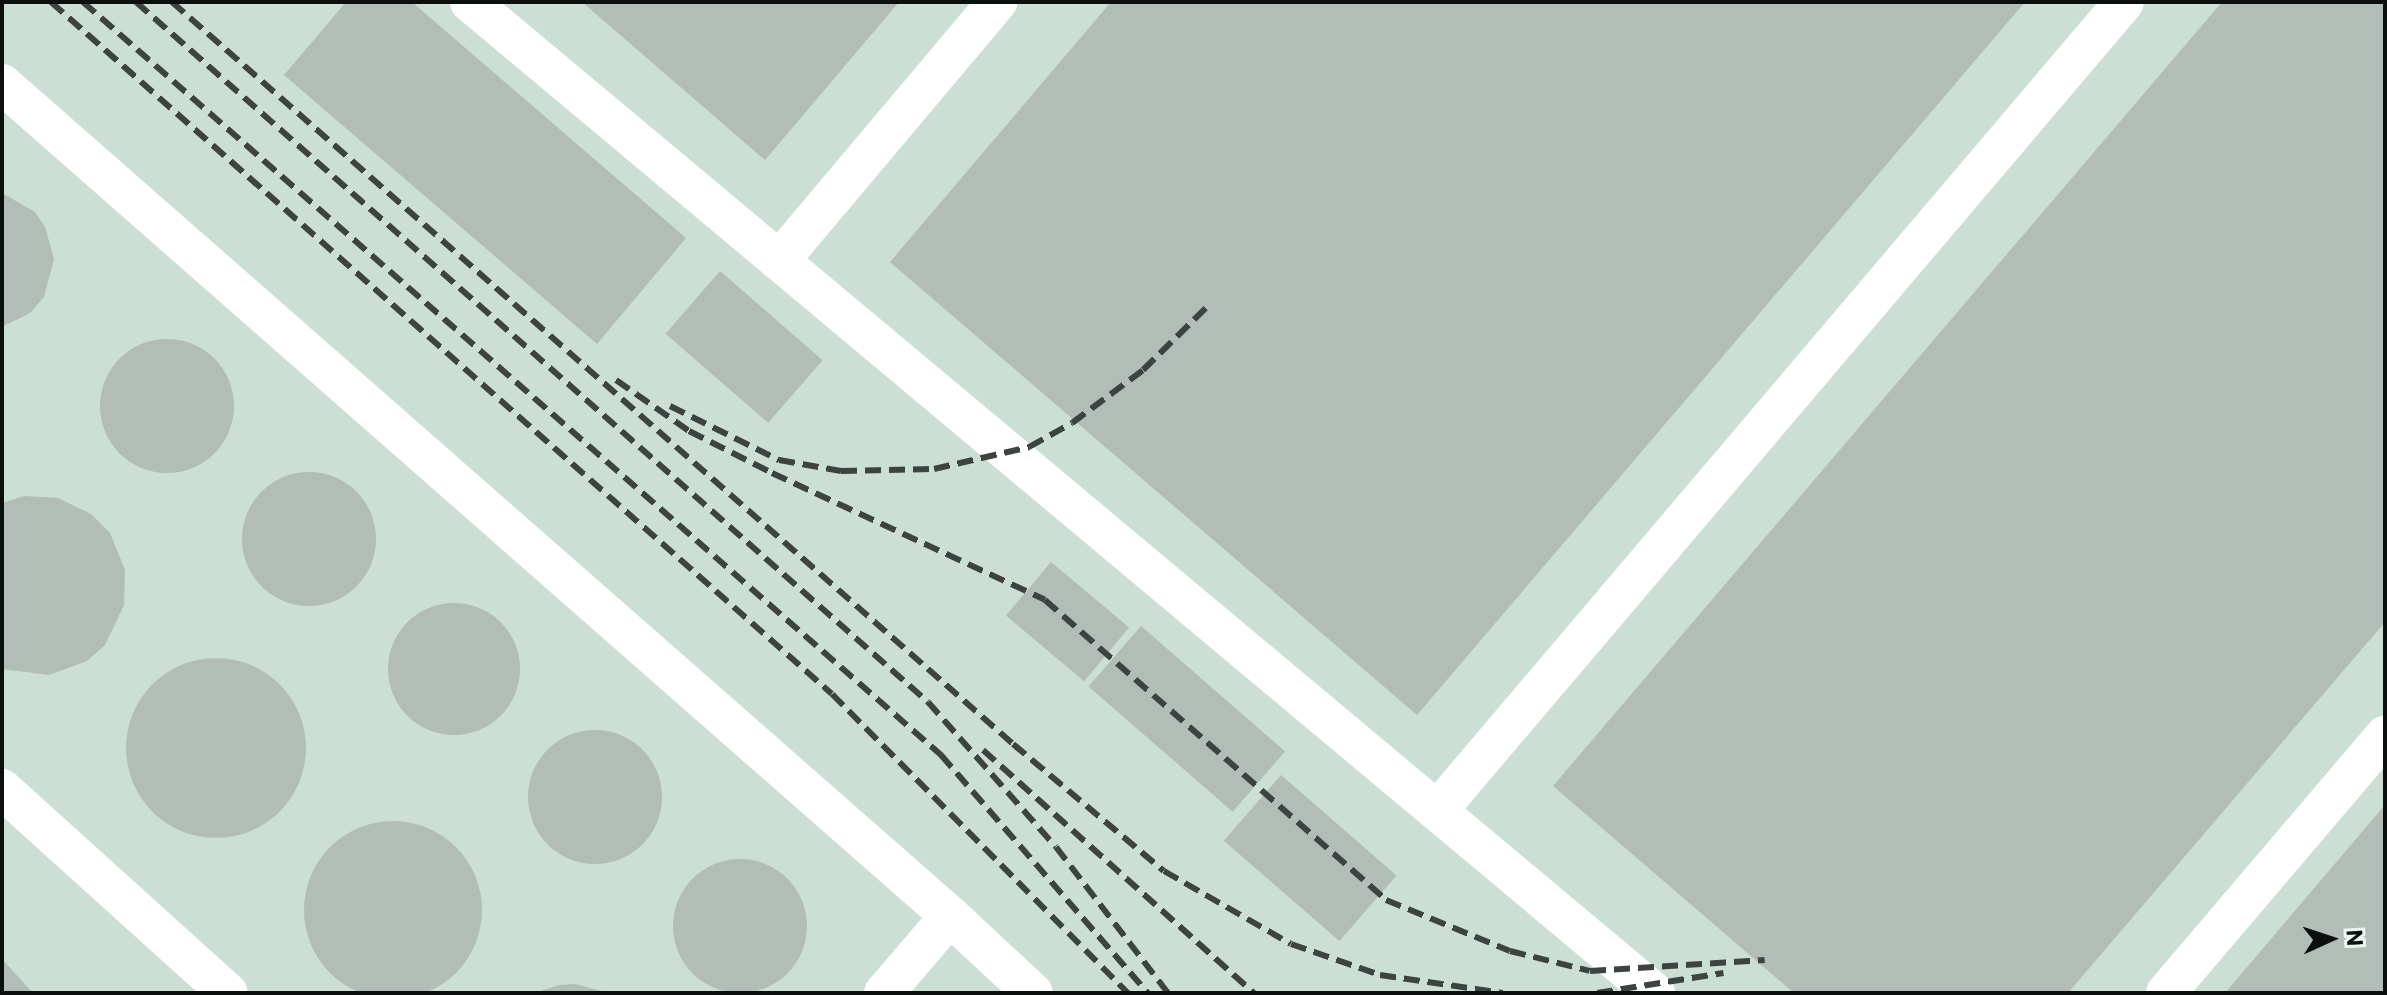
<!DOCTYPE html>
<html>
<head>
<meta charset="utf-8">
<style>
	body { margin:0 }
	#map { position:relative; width:2387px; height:995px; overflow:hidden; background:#dde9e2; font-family:Commissioner,sans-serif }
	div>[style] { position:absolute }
	.built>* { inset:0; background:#cbdfd4; transform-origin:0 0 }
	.building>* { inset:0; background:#b1bdb6; transform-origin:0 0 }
	.round { border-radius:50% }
	.minor>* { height:40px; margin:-20px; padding:0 20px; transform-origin:20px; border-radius:20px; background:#fff }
	.rail>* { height:6px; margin-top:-3px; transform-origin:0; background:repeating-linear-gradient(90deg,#3d4340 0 16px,transparent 0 24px) }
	span { translate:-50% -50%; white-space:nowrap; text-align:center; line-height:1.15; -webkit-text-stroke:8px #eaf6ef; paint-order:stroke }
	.frame { position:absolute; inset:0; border:4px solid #0b0f0d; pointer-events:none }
	.north { position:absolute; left:2291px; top:899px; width:80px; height:80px; -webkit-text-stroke:6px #eaf6ef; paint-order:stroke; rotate:87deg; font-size:22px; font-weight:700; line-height:32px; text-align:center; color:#0b0f0d }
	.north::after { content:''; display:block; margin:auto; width:28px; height:36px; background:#0b0f0d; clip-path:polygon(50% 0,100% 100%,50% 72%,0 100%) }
</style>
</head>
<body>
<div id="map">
	<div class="built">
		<div style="left:2px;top:2px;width:2383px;height:991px"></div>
	</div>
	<div class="building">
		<div style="clip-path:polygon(346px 2px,412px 2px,686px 238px,597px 344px,284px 75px)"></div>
		<div style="clip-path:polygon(582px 2px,899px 2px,765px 160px)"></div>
		<div style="clip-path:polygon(1111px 2px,2025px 2px,1417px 715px,890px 262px)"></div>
		<div style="clip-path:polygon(2222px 2px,2385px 2px,2385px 622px,2068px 993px,1794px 993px,1553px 786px)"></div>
		<div style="clip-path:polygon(2px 193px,35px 212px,45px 227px,54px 259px,44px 297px,30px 313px,2px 327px)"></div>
		<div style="left:720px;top:271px;width:136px;height:83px;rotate:41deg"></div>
		<div class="round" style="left:100px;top:339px;width:134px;height:134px"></div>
		<div class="round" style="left:242px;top:472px;width:134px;height:134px"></div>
		<div style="clip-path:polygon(24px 496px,58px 498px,91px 514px,110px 533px,125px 570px,124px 605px,105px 645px,87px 661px,49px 675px,2px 669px,2px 503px)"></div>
		<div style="left:1051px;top:562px;width:102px;height:70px;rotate:40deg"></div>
		<div class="round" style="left:388px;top:603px;width:132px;height:132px"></div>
		<div style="left:1141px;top:626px;width:191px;height:80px;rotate:41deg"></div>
		<div class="round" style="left:126px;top:658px;width:180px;height:180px"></div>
		<div class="round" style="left:528px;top:730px;width:134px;height:134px"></div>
		<div style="left:1281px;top:775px;width:153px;height:87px;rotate:41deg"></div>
		<div style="clip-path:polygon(2385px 805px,2385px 993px,2225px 993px)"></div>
		<div class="round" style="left:304px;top:821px;width:178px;height:178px"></div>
		<div class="round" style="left:673px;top:859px;width:134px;height:134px"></div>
		<div style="clip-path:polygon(2px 959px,31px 991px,32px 993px,2px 993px)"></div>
		<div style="clip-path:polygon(575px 984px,609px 993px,534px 993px,559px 985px)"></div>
	</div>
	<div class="minor">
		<div style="left:470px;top:2px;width:1545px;rotate:39.91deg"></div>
		<div style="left:2px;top:84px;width:1261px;rotate:41.27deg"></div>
		<div style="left:779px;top:261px;width:339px;rotate:-49.9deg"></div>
		<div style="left:2px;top:789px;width:304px;rotate:42.1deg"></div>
		<div style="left:1437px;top:811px;width:1061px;rotate:-49.66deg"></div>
		<div style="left:884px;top:993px;width:101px;rotate:-49.4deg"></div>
		<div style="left:950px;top:916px;width:113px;rotate:42.9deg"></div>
		<div style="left:2166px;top:993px;width:338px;rotate:-49.6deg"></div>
	</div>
	<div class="rail">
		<div style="left:51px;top:2px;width:1043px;rotate:41.54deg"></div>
		<div style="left:832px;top:694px;width:421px;rotate:45.3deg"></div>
		<div style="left:83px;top:2px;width:1142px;rotate:41.27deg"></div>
		<div style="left:941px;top:755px;width:315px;rotate:49deg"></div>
		<div style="left:136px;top:2px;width:1057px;rotate:41.47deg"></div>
		<div style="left:928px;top:702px;width:193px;rotate:48.6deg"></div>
		<div style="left:1056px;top:847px;width:184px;rotate:52.5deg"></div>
		<div style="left:172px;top:2px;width:1122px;rotate:41.42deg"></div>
		<div style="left:1013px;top:744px;width:197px;rotate:40.1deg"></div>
		<div style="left:1164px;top:871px;width:146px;rotate:29.9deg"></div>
		<div style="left:1291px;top:944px;width:94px;rotate:19.2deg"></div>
		<div style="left:1380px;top:975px;width:124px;rotate:8.3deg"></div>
		<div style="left:616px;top:380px;width:89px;rotate:34.9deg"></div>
		<div style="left:689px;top:431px;width:93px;rotate:26.8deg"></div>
		<div style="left:772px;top:473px;width:301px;rotate:24.9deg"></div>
		<div style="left:1045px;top:600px;width:454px;rotate:41.3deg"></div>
		<div style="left:1386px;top:900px;width:134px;rotate:22.4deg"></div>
		<div style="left:1510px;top:951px;width:82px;rotate:14deg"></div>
		<div style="left:1590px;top:971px;width:175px;rotate:-3.6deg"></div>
		<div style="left:670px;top:406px;width:122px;rotate:26.4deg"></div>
		<div style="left:779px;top:460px;width:63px;rotate:10.1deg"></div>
		<div style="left:841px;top:471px;width:93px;rotate:-1.2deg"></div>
		<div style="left:934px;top:469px;width:98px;rotate:-13deg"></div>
		<div style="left:1029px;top:447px;width:49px;rotate:-29.2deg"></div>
		<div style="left:1072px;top:423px;width:89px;rotate:-36.7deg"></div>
		<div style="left:1143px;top:370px;width:93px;rotate:-44.6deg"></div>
		<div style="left:983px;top:750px;width:364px;rotate:41.9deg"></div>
		<div style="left:1597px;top:993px;width:128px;rotate:-9deg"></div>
	</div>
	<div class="frame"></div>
	<div class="north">N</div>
</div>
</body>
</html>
